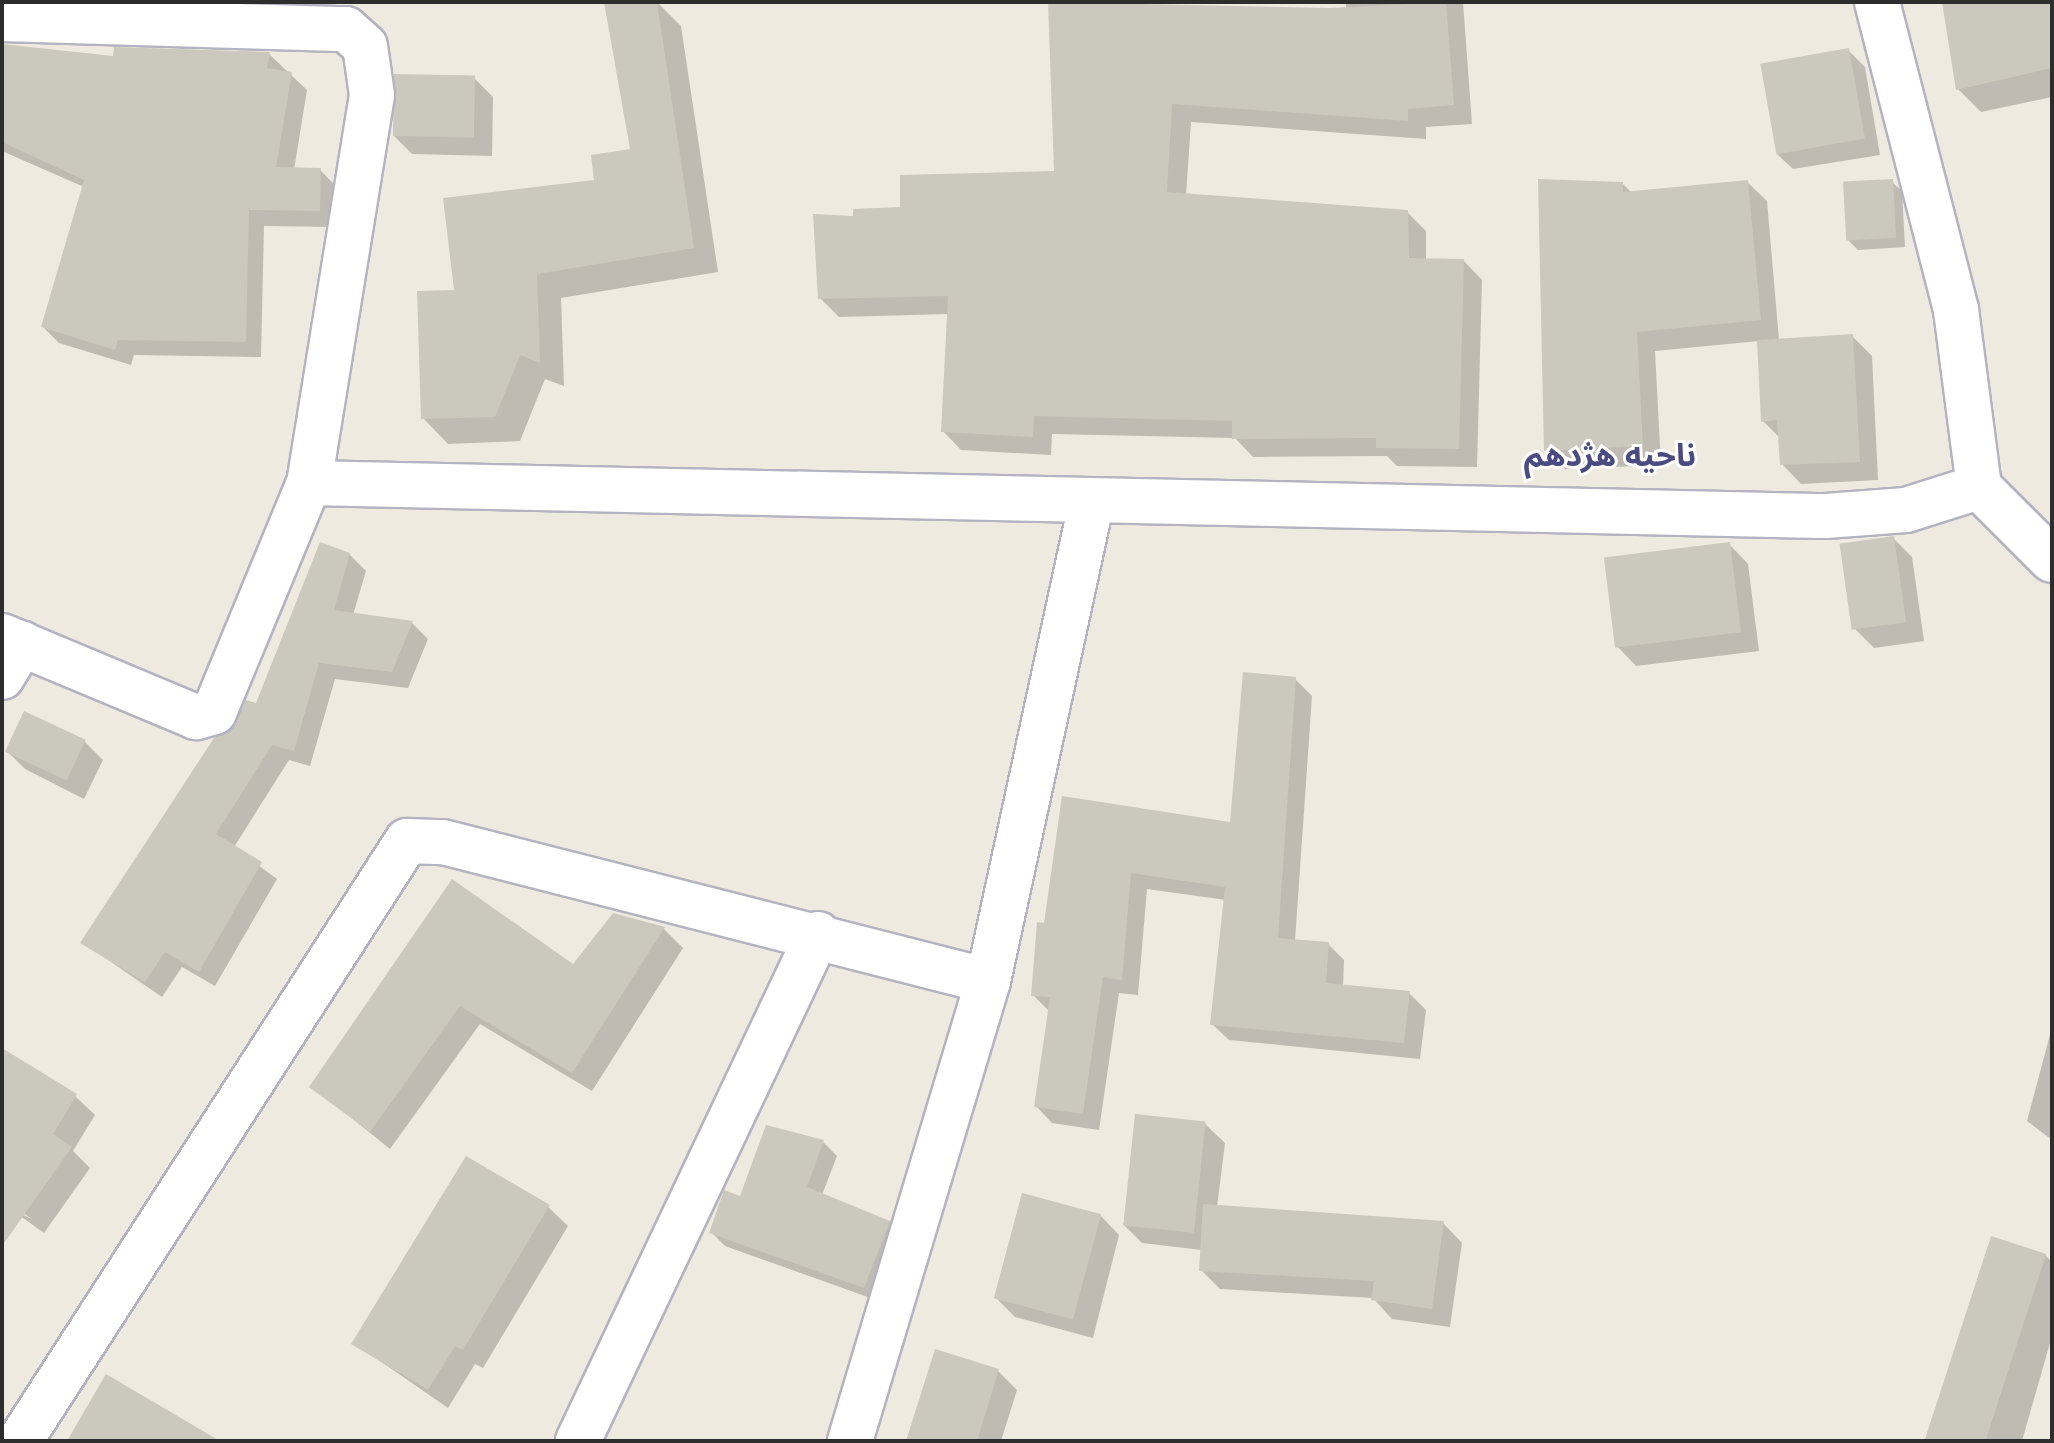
<!DOCTYPE html>
<html>
<head>
<meta charset="utf-8">
<style>
	body { margin:0 }
	#map { position:relative; width:2054px; height:1443px; overflow:hidden; background:#efeadf; font-family:Quicksand,"Noto Sans Arabic",sans-serif }
	div>[style] { position:absolute }
	.shadow>* { inset:0; background:#0003 }
	.building>* { inset:0; background:#cbc8bd; transform-origin:0 0 }
	.roads { filter:drop-shadow(2px 0 #b3b3c1) drop-shadow(-2px 0 #b3b3c1) drop-shadow(0 2px #b3b3c1) drop-shadow(0 -2px #b3b3c1) }
	.minor>* { height:44px; margin:-22px; padding:0 22px; transform-origin:22px; border-radius:22px; background:#fff }
	.tertiary>* { height:44px; margin:-22px; padding:0 22px; transform-origin:22px; border-radius:22px; background:#fff }
	span { translate:-50% -50%; white-space:nowrap; text-align:center; line-height:1.15; -webkit-text-stroke:6px #fff; paint-order:stroke }
	.district-label { font-size:32px; color:#4a4c81; font-weight:700 }
	.frame { position:absolute; inset:0; border:4px solid #2d2d2d; pointer-events:none }
</style>
</head>
<body>
<div id="map">
	<div class="shadow">
		<div style="clip-path:polygon(151px 2px,236px 2px,236px 17px)"></div>
		<div style="clip-path:polygon(606px 2px,657px 2px,681px 26px,718px 272px,561px 298px,564px 386px,545px 379px,520px 441px,448px 444px,423px 418px,457px 292px,632px 151px)"></div>
		<div style="clip-path:polygon(1050px 2px,1346px 11px,1346px 2px,1621px 2px,1463px 2px,1472px 124px,1426px 127px,1426px 139px,1191px 122px,1186px 196px,1407px 212px,1426px 231px,1426px 260px,1464px 261px,1482px 280px,1477px 467px,1397px 466px,1387px 456px,1253px 457px,1235px 438px,1052px 434px,1051px 455px,961px 450px,943px 431px,949px 314px,839px 317px,820px 298px,855px 219px,1056px 173px)"></div>
		<div style="clip-path:polygon(2020px 2px,2052px 2px,2052px 97px,1981px 112px,1958px 89px)"></div>
		<div style="clip-path:polygon(2px 45px,114px 58px,269px 54px,307px 90px,294px 170px,320px 170px,336px 186px,336px 227px,264px 226px,261px 357px,134px 355px,131px 365px,59px 343px,43px 327px,84px 187px,2px 151px)"></div>
		<div style="clip-path:polygon(1848px 50px,1865px 67px,1880px 155px,1793px 169px,1776px 153px)"></div>
		<div style="clip-path:polygon(474px 78px,493px 97px,492px 156px,412px 154px,393px 135px)"></div>
		<div style="clip-path:polygon(1747px 182px,1767px 201px,1779px 340px,1852px 336px,1872px 356px,1878px 480px,1801px 484px,1782px 464px,1780px 438px,1763px 421px,1759px 341px,1655px 351px,1661px 465px,1565px 469px,1546px 450px,1623px 184px,1632px 193px)"></div>
		<div style="clip-path:polygon(1892px 182px,1902px 191px,1905px 247px,1858px 250px,1848px 240px)"></div>
		<div style="clip-path:polygon(1893px 538px,1912px 557px,1924px 641px,1874px 648px,1855px 629px)"></div>
		<div style="clip-path:polygon(1729px 544px,1748px 564px,1759px 651px,1636px 666px,1617px 646px)"></div>
		<div style="clip-path:polygon(349px 554px,366px 571px,353px 615px,412px 623px,428px 639px,408px 688px,335px 679px,310px 766px,289px 760px,234px 847px,277px 879px,215px 986px,182px 967px,162px 997px,82px 942px,257px 705px)"></div>
		<div style="clip-path:polygon(1295px 679px,1312px 696px,1295px 941px,1328px 944px,1344px 960px,1343px 987px,1409px 993px,1426px 1010px,1420px 1059px,1229px 1040px,1212px 1024px,1226px 900px,1147px 889px,1138px 995px,1119px 993px,1099px 1130px,1052px 1123px,1036px 1106px,1050px 1012px,1033px 995px,1064px 799px,1232px 824px)"></div>
		<div style="clip-path:polygon(84px 741px,103px 760px,84px 799px,25px 769px,6px 750px)"></div>
		<div style="clip-path:polygon(453px 882px,574px 967px,614px 915px,664px 929px,683px 948px,592px 1091px,480px 1024px,390px 1149px,312px 1086px)"></div>
		<div style="clip-path:polygon(2052px 1027px,2052px 1140px,2027px 1121px)"></div>
		<div style="clip-path:polygon(2px 1067px,75px 1096px,95px 1115px,73px 1151px,90px 1168px,44px 1233px,2px 1203px,33px 1220px,2px 1198px)"></div>
		<div style="clip-path:polygon(1205px 1124px,1225px 1143px,1217px 1207px,1443px 1223px,1462px 1243px,1450px 1327px,1392px 1319px,1373px 1298px,1220px 1289px,1201px 1270px,1202px 1250px,1142px 1243px,1123px 1224px)"></div>
		<div style="clip-path:polygon(823px 1142px,837px 1156px,822px 1195px,889px 1222px,903px 1236px,879px 1301px,725px 1246px,711px 1232px)"></div>
		<div style="clip-path:polygon(548px 1207px,568px 1226px,483px 1368px,475px 1364px,448px 1408px,354px 1343px)"></div>
		<div style="clip-path:polygon(1100px 1215px,1119px 1235px,1093px 1338px,1015px 1317px,996px 1298px)"></div>
		<div style="clip-path:polygon(2045px 1255px,2052px 1262px,2052px 1336px,2022px 1441px,1933px 1441px)"></div>
		<div style="clip-path:polygon(998px 1371px,1017px 1390px,1001px 1441px,908px 1441px)"></div>
	</div>
	<div class="building">
		<div style="clip-path:polygon(604px 2px,657px 2px,694px 248px,537px 274px,540px 363px,520px 355px,495px 417px,421px 419px,417px 291px,454px 290px,443px 198px,594px 180px,591px 155px,630px 149px)"></div>
		<div style="clip-path:polygon(1048px 2px,1331px 8px,1446px 2px,1454px 105px,1408px 109px,1408px 121px,1172px 104px,1167px 192px,1408px 210px,1409px 258px,1464px 259px,1459px 449px,1376px 448px,1376px 438px,1232px 439px,1232px 421px,1034px 416px,1033px 437px,941px 432px,948px 296px,818px 299px,813px 214px,853px 216px,853px 209px,900px 207px,900px 175px,1054px 171px)"></div>
		<div style="clip-path:polygon(1942px 2px,2052px 2px,2052px 68px,1956px 90px)"></div>
		<div style="clip-path:polygon(2px 44px,113px 56px,114px 47px,270px 52px,267px 68px,292px 72px,276px 167px,321px 168px,320px 211px,249px 210px,246px 342px,118px 340px,115px 350px,41px 327px,84px 180px,2px 142px)"></div>
		<div style="left:1849px;top:48px;width:92px;height:90px;rotate:80deg"></div>
		<div style="left:394px;top:74px;width:81px;height:62px;rotate:1deg"></div>
		<div style="clip-path:polygon(1538px 179px,1623px 182px,1623px 192px,1748px 180px,1761px 320px,1637px 332px,1643px 446px,1544px 451px)"></div>
		<div style="left:1893px;top:179px;width:59px;height:50px;rotate:87deg"></div>
		<div style="clip-path:polygon(1853px 334px,1860px 462px,1780px 465px,1777px 420px,1761px 422px,1757px 340px)"></div>
		<div style="left:1894px;top:536px;width:87px;height:55px;rotate:82deg"></div>
		<div style="clip-path:polygon(320px 542px,350px 553px,334px 610px,413px 621px,392px 672px,319px 663px,294px 751px,272px 745px,216px 834px,262px 862px,199px 972px,165px 952px,145px 982px,80px 943px,214px 738px,231px 730px,246px 700px,256px 703px)"></div>
		<div style="left:1730px;top:542px;width:91px;height:127px;rotate:83deg"></div>
		<div style="clip-path:polygon(1243px 672px,1296px 677px,1278px 938px,1329px 942px,1326px 983px,1410px 991px,1404px 1043px,1210px 1025px,1225px 887px,1131px 873px,1122px 980px,1103px 977px,1083px 1114px,1034px 1107px,1050px 997px,1031px 996px,1037px 922px,1044px 923px,1062px 796px,1230px 822px)"></div>
		<div style="left:24px;top:711px;width:68px;height:45px;rotate:25deg"></div>
		<div style="clip-path:polygon(452px 879px,573px 964px,613px 913px,665px 927px,572px 1073px,460px 1006px,370px 1132px,309px 1087px)"></div>
		<div style="clip-path:polygon(2px 1048px,77px 1094px,53px 1134px,72px 1147px,2px 1246px)"></div>
		<div style="left:1135px;top:1114px;width:71px;height:112px;rotate:6deg"></div>
		<div style="clip-path:polygon(766px 1125px,824px 1140px,807px 1187px,890px 1221px,864px 1288px,709px 1233px,724px 1190px,740px 1196px)"></div>
		<div style="clip-path:polygon(466px 1156px,550px 1205px,463px 1350px,455px 1346px,428px 1390px,351px 1344px)"></div>
		<div style="left:1022px;top:1193px;width:82px;height:109px;rotate:15deg"></div>
		<div style="clip-path:polygon(1203px 1204px,1444px 1221px,1432px 1309px,1371px 1300px,1374px 1281px,1199px 1271px)"></div>
		<div style="left:1991px;top:1236px;width:58px;height:214px;rotate:18deg"></div>
		<div style="clip-path:polygon(935px 1349px,999px 1369px,977px 1441px,906px 1441px)"></div>
		<div style="clip-path:polygon(106px 1374px,220px 1441px,67px 1441px)"></div>
	</div>
	<div class="roads">
		<div class="minor">
			<div style="left:2px;top:19px;width:344px;rotate:1.7deg"></div>
			<div style="left:346px;top:29px;width:25px;rotate:42deg"></div>
			<div style="left:365px;top:46px;width:49px;rotate:81.9deg"></div>
			<div style="left:372px;top:95px;width:393px;rotate:99.2deg"></div>
			<div style="left:309px;top:483px;width:248px;rotate:112.5deg"></div>
			<div style="left:214px;top:712px;width:19px;rotate:164deg"></div>
			<div style="left:196px;top:717px;width:210px;rotate:-157.3deg"></div>
			<div style="left:309px;top:483px;width:1517px;rotate:1.25deg"></div>
			<div style="left:1826px;top:516px;width:80px;rotate:-4.3deg"></div>
			<div style="left:1906px;top:510px;width:77px;rotate:-17.5deg"></div>
			<div style="left:2px;top:677px;width:39px;rotate:-59deg"></div>
			<div style="left:20px;top:1441px;width:714px;rotate:-57.18deg"></div>
			<div style="left:407px;top:841px;width:36px;rotate:2deg"></div>
			<div style="left:443px;top:842px;width:562px;rotate:14.31deg"></div>
			<div style="left:578px;top:1441px;width:561px;rotate:-64.67deg"></div>
			<div style="left:850px;top:1441px;width:480px;rotate:-73.3deg"></div>
			<div style="left:988px;top:981px;width:490px;rotate:-77.8deg"></div>
		</div>
		<div class="tertiary">
			<div style="left:1877px;top:2px;width:318px;rotate:75.6deg"></div>
			<div style="left:1956px;top:310px;width:178px;rotate:82.6deg"></div>
			<div style="left:1979px;top:487px;width:103px;rotate:45deg"></div>
		</div>
	</div>
	<div class="district-label">
		<span style="left:1610px;top:454px">ناحیه هژدهم</span>
	</div>
	<div class="frame"></div>
</div>
</body>
</html>
